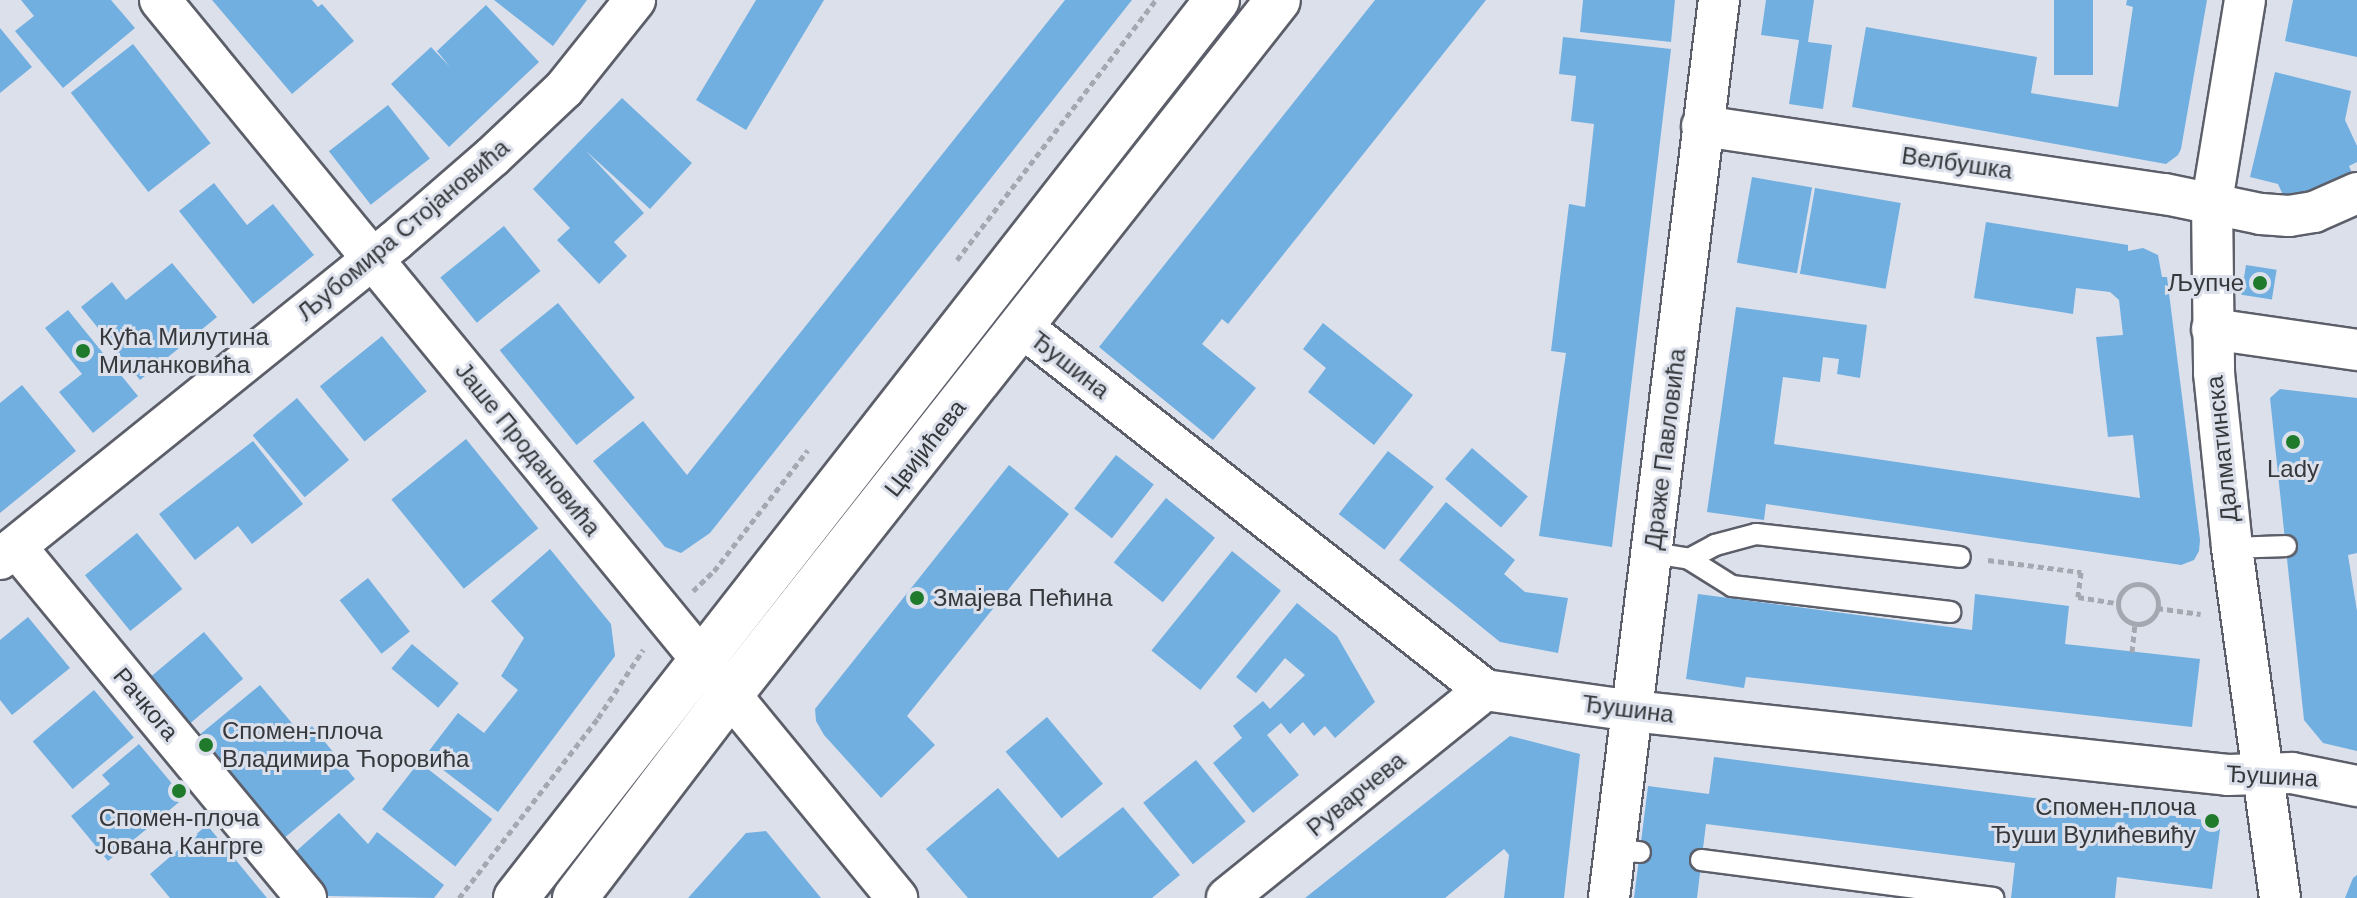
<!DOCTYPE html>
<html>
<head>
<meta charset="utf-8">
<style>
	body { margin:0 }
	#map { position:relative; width:2357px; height:898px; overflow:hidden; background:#dce0eb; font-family:Helvetica,sans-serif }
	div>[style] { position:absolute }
	.building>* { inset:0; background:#72afe1; transform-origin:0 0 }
	.path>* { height:5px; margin-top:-2.5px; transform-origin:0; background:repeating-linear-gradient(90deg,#a5a8b1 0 6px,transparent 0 10px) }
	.path>.ring { margin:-2.5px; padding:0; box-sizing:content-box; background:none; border:5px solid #a5a8b1; border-radius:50% }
	.roads { filter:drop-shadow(2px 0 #5c5f69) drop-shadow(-2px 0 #5c5f69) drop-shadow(0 2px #5c5f69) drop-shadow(0 -2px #5c5f69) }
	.service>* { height:20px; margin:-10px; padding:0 10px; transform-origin:10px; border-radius:10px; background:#fff }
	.minor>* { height:40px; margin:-20px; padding:0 20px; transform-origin:20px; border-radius:20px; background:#fff }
	.secondary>* { height:44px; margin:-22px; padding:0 22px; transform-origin:22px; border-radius:22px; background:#fff }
	.dots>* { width:22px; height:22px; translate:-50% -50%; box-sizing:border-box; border:4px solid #dce0eb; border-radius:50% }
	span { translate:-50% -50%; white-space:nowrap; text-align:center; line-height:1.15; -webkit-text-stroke:6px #dce0eb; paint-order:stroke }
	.street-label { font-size:24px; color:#36383c }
	.poi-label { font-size:24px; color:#36383c }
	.right { translate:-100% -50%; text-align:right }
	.left { translate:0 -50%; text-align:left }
</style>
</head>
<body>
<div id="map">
	<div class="building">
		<div style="clip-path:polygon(21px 0,111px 0,135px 28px,63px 88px,15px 31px,34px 16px)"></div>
		<div style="clip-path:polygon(212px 0,312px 0,318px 7px,322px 4px,354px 41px,292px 94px)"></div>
		<div style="clip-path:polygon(494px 0,587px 0,553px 46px)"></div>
		<div style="clip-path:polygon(756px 0,824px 0,746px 130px,696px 100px)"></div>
		<div style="clip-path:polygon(1065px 0,1132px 0,710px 533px,681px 553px,665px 547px,593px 461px,643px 421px,687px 475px)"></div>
		<div style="clip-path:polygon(1375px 0,1486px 0,1228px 324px,1222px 319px,1202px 344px,1256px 388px,1213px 440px,1099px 347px)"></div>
		<div style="clip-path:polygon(1583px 0,1675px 0,1671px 42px,1580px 32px)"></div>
		<div style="clip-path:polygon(1766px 0,1814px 0,1808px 42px,1832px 45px,1823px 109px,1789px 104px,1799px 40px,1761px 35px)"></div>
		<div style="left:2054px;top:0;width:39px;height:75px"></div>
		<div style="clip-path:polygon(2127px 0,2207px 0,2181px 149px,2178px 155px,2166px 164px,1852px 107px,1866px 27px,2037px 57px,2031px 93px,2118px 107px,2133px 7px,2126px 5px)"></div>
		<div style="clip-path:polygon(2293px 0,2357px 0,2357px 57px,2285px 41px)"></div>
		<div style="clip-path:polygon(486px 5px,539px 62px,449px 147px,391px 84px,431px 47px,450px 67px,437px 51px)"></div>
		<div style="clip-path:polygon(0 28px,32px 67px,0 93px)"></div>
		<div style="clip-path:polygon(1563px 37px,1671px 49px,1612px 547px,1539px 536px,1566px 353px,1551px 351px,1569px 204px,1585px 207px,1594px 124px,1571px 121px,1576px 76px,1559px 74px)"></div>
		<div style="left:133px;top:44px;width:126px;height:79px;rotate:52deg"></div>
		<div style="clip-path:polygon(2275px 72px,2351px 91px,2345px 120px,2357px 146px,2357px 162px,2349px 166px,2352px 173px,2300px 197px,2297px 192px,2284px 197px,2278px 184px,2250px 177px)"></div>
		<div style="clip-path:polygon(622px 98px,692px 163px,650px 209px,586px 151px,644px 213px,614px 242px,627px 256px,599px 284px,557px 240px,570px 228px,533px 189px)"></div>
		<div style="left:388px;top:105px;width:68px;height:75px;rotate:52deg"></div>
		<div style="left:1752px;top:177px;width:61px;height:87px;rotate:10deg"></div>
		<div style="clip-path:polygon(214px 183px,247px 225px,273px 204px,314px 255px,253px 304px,179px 211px)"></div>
		<div style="left:1815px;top:188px;width:87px;height:87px;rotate:10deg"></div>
		<div style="clip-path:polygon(1986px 222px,2128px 245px,2128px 251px,2143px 248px,2158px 255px,2162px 277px,2167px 277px,2200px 540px,2199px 551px,2194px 560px,2181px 565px,1766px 504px,1764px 520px,1707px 512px,1736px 307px,1867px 325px,1860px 378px,1837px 374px,1839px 359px,1823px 357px,1820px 382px,1783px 377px,1774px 444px,2140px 498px,2133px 435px,2108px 437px,2096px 337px,2123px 335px,2119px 300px,2110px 292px,2076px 288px,2073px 314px,1974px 298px)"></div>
		<div style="left:504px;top:226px;width:58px;height:82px;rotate:51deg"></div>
		<div style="clip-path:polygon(172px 263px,217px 317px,140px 380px,81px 307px,112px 282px,126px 300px)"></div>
		<div style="left:2246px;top:265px;width:31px;height:30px;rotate:9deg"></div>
		<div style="left:558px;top:303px;width:122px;height:75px;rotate:51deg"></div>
		<div style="clip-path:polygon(68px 310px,138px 396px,93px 433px,59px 392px,82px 374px,45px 328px)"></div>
		<div style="clip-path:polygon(1323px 323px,1413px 395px,1374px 445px,1308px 392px,1326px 368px,1303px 349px)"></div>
		<div style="left:382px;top:336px;width:71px;height:80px;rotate:51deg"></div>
		<div style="clip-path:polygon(22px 385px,76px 451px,0 513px,0 403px)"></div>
		<div style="clip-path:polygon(2280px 389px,2357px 398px,2357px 553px,2348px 555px,2357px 611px,2357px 751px,2323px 743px,2304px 720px,2270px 398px)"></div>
		<div style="left:297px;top:398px;width:81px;height:58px;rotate:50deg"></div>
		<div style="left:466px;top:439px;width:115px;height:96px;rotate:51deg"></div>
		<div style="clip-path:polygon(253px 441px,303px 504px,252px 544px,238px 526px,195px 560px,159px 514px)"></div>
		<div style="left:1472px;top:448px;width:74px;height:41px;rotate:41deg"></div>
		<div style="left:1388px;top:451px;width:58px;height:80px;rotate:38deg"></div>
		<div style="left:1116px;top:455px;width:48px;height:68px;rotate:38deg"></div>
		<div style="clip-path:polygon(1009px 465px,1069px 514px,907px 716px,935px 745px,881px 798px,824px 735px,816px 721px,815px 709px)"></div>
		<div style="left:1166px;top:498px;width:63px;height:83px;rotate:39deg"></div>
		<div style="clip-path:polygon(1446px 502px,1515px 560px,1504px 574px,1525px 592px,1568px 598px,1558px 653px,1500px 642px,1399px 560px)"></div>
		<div style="left:137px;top:533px;width:72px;height:67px;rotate:51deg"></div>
		<div style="clip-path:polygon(550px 549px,611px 624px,615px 656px,498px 812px,425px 756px,458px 713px,484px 733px,518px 690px,501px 676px,524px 638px,491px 601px)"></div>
		<div style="left:1232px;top:551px;width:63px;height:128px;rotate:39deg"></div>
		<div style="left:368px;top:578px;width:68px;height:36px;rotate:52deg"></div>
		<div style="clip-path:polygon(1698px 594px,1972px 630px,1975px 594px,2069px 606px,2065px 644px,2200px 659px,2192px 727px,1746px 677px,1744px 688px,1686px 679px)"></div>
		<div style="clip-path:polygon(1297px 603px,1337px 636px,1375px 702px,1335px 738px,1325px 726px,1314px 736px,1303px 722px,1290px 734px,1281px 723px,1267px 735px,1299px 775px,1253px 813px,1213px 763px,1242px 738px,1233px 726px,1263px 701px,1270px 709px,1305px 675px,1285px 658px,1256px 693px,1236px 677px)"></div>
		<div style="clip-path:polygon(28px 617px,70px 668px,12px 715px,0 700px,0 640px)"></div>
		<div style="left:204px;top:632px;width:61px;height:70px;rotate:50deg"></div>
		<div style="left:412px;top:644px;width:61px;height:32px;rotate:40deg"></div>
		<div style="clip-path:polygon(260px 685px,302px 735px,312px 726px,355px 779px,283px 839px,198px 736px)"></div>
		<div style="left:94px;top:690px;width:62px;height:80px;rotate:50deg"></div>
		<div style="left:1047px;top:717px;width:87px;height:54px;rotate:50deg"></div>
		<div style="clip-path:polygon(1510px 736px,1580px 754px,1564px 898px,1504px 898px,1509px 855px,1504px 849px,1445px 898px,1305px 898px)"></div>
		<div style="clip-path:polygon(139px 744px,184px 798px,108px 861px,71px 816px,110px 784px,102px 775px)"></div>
		<div style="clip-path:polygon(1714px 757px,2221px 822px,2212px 889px,2117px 877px,2115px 898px,2011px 898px,2015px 863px,1706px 824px,1697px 898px,1634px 898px,1648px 786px,1709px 794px)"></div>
		<div style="left:1196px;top:760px;width:79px;height:68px;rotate:51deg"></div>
		<div style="left:419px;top:762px;width:93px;height:60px;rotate:38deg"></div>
		<div style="clip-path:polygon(998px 788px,1058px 858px,1123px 807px,1180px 875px,1152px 898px,968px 898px,926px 849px)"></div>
		<div style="clip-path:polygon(339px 813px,368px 844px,377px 832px,444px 885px,434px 898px,328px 896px,293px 854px)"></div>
		<div style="clip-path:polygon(207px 825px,253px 881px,267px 898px,170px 898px,150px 874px)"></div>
		<div style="clip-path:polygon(766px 831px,821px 898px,688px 898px,746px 833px)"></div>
		<div style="clip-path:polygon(2357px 875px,2357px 898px,2345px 898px,2353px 878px)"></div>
	</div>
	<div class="path">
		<div style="left:957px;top:260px;width:327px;rotate:-52.6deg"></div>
		<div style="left:1988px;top:560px;width:94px;rotate:7.4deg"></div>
		<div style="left:2081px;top:572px;width:25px;rotate:97deg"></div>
		<div style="left:2078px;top:597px;width:39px;rotate:9deg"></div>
		<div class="ring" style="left:2118px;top:584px;width:35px;height:35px"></div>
		<div style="left:693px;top:591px;width:29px;rotate:-44deg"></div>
		<div style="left:714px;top:571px;width:153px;rotate:-52.2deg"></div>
		<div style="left:2157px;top:608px;width:44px;rotate:7.8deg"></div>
		<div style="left:2132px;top:652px;width:29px;rotate:-84deg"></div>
		<div style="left:459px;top:898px;width:227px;rotate:-52.3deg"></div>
		<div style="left:598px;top:718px;width:82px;rotate:-56.5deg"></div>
	</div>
	<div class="roads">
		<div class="service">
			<div style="left:2232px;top:548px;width:54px;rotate:-2.1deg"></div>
			<div style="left:1653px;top:553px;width:36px;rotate:9deg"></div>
			<div style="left:1689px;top:559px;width:51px;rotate:32.1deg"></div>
			<div style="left:1732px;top:586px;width:220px;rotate:6.8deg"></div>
			<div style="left:1689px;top:559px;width:30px;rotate:-28deg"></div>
			<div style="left:1715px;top:545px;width:42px;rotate:-15deg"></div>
			<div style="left:1756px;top:534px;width:205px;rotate:6.4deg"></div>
			<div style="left:1616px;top:850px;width:24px;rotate:5deg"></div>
			<div style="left:1701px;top:860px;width:295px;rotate:7.4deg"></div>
		</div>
		<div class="minor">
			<div style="left:160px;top:0;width:1162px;rotate:50.62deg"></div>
			<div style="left:2245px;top:0;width:205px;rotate:99.3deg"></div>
			<div style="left:2212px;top:202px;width:171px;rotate:89.3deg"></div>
			<div style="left:2214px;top:373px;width:176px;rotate:84.1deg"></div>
			<div style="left:2232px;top:548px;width:353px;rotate:82.2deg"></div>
			<div style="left:1702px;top:126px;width:468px;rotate:8.4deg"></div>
			<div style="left:2165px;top:194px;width:98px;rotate:11.8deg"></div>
			<div style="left:2261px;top:214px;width:28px;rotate:4deg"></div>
			<div style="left:2289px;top:216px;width:25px;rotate:-9deg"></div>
			<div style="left:2314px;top:212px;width:47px;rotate:-23.8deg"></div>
			<div style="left:1021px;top:326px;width:590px;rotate:38.11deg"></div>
			<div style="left:1485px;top:690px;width:148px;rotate:8.1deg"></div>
			<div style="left:1632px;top:711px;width:599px;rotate:6.13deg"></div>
			<div style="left:2228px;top:775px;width:64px;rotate:-1.8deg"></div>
			<div style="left:2292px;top:773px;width:66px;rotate:11.3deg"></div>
			<div style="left:2212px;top:329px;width:147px;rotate:8.2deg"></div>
			<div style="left:16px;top:547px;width:455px;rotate:50.4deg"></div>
			<div style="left:0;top:559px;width:507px;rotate:-38.84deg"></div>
			<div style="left:395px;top:241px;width:128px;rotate:-40.9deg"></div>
			<div style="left:492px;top:157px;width:99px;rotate:-43.4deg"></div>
			<div style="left:564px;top:89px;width:114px;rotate:-51.4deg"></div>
			<div style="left:1227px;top:898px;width:331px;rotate:-38.9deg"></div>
			<div style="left:1609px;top:898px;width:905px;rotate:-83.02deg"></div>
		</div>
		<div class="secondary">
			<div style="left:516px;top:898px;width:1139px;rotate:-52.02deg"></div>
			<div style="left:575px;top:898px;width:254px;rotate:-52.7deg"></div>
			<div style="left:729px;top:696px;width:886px;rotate:-51.73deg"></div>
		</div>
	</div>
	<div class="dots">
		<div style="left:2260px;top:283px;background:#1f7b2b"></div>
		<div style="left:83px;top:351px;background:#1f7b2b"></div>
		<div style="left:2293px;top:442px;background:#1f7b2b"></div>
		<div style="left:917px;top:598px;background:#1f7b2b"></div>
		<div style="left:206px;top:745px;background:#1f7b2b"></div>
		<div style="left:179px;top:791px;background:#1f7b2b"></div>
		<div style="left:2212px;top:821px;background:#1f7b2b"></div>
	</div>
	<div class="street-label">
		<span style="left:1957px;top:163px;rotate:8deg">Велбушка</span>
		<span style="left:403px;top:230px;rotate:-40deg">Љубомира Стојановића</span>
		<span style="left:1070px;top:365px;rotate:38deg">Ђушина</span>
		<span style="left:925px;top:448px;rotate:-52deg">Цвијићева</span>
		<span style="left:528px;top:449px;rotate:51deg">Јаше Продановића</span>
		<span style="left:1665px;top:449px;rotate:-83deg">Драже Павловића</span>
		<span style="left:2222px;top:449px;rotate:-96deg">Далматинска</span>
		<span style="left:146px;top:704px;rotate:50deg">Рачкога</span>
		<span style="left:1628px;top:709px;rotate:7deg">Ђушина</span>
		<span style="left:2272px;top:776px;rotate:3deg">Ђушина</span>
		<span style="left:1356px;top:794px;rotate:-39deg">Руварчева</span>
	</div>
	<div class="poi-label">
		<span class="right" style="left:2244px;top:283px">Љупче</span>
		<span class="left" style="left:99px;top:351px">Кућа Милутина<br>Миланковића</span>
		<span style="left:2293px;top:469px">Lady</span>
		<span class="left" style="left:933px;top:598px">Змајева Пећина</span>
		<span class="left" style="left:222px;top:745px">Спомен-плоча<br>Владимира Ћоровића</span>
		<span class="right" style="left:2196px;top:821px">Спомен-плоча<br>Ђуши Вулићевићу</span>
		<span style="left:179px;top:832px">Спомен-плоча<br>Јована Кангрге</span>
	</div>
</div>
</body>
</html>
